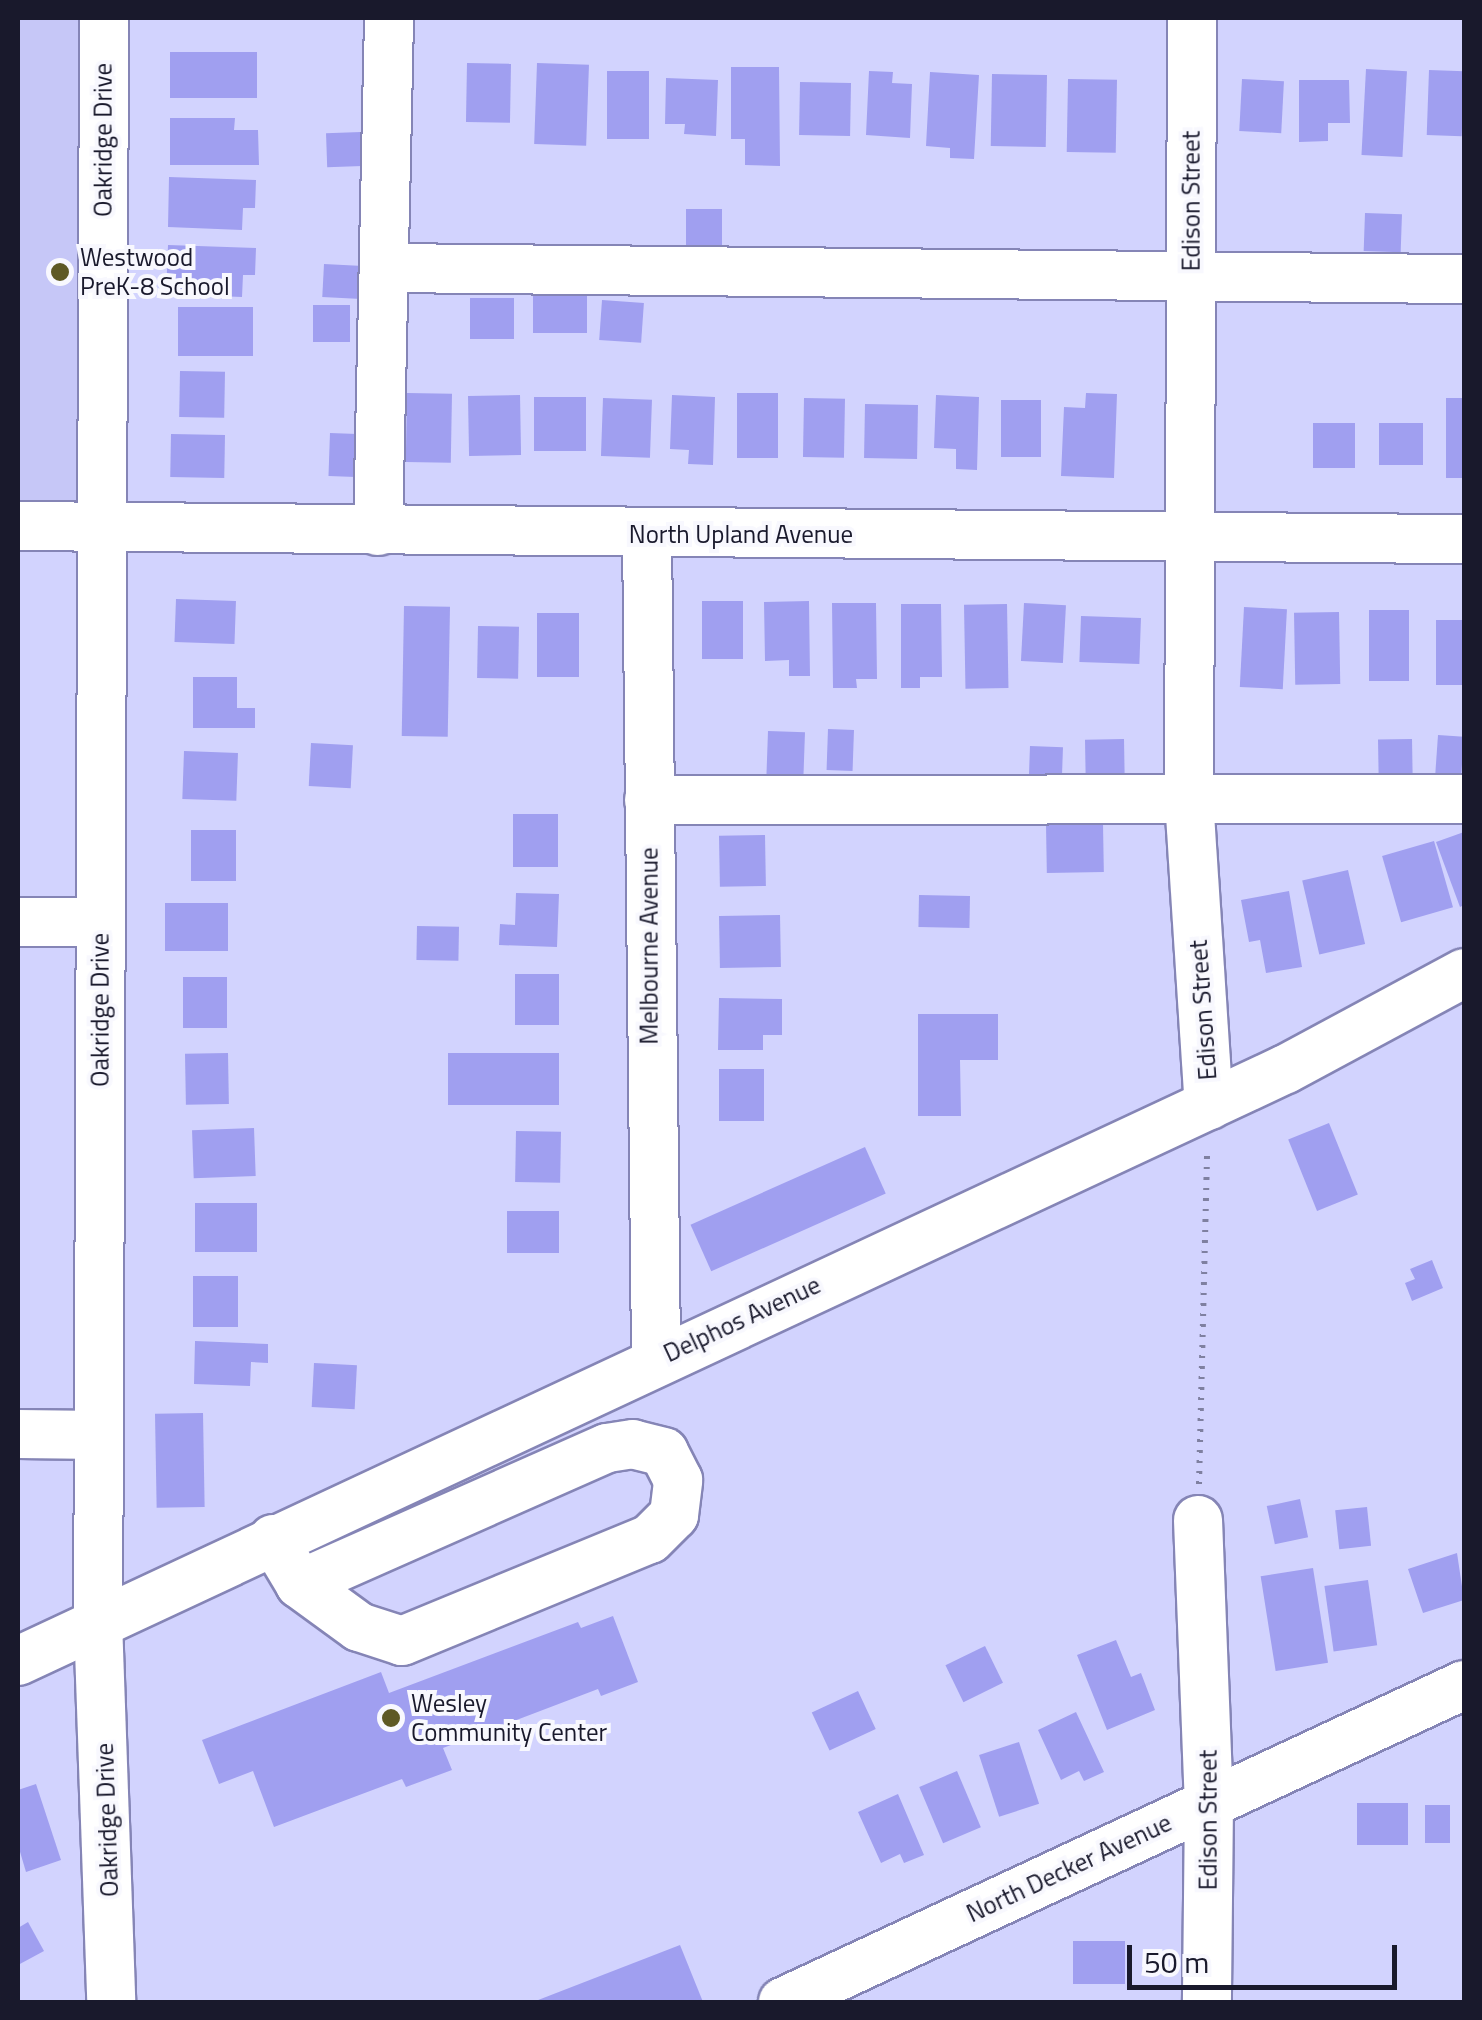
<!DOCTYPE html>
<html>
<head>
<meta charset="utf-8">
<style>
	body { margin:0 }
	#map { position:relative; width:1482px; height:2020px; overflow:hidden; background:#d2d3fe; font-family:"Titillium Web",sans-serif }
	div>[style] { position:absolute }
	.built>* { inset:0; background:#c6c7f7; transform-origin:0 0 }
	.building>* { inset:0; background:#a09ff0; transform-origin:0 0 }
	.path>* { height:6px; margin-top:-3px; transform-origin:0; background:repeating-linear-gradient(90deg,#7f80a0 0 2.5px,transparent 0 10.5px) }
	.roads { filter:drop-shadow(2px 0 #8585b6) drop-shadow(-2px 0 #8585b6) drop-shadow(0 2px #8585b6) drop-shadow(0 -2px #8585b6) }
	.minor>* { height:48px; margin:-24px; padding:0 24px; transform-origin:24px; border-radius:24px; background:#fff }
	.dots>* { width:28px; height:28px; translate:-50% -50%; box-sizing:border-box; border:5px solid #f8f8fe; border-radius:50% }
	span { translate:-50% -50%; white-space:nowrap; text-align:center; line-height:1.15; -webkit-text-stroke:8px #f8f8fe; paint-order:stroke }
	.street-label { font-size:25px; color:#19192c }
	.poi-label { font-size:25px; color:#19192c }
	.left { translate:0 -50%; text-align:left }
	.frame { position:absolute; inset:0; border:20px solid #19192c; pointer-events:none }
	.scale { position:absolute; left:1127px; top:1945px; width:270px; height:45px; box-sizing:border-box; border:5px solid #19192c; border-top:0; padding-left:12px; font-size:30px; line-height:35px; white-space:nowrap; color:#19192c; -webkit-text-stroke:8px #f8f8fe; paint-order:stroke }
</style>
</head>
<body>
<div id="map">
	<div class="built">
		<div style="left:18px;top:18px;width:86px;height:508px"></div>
	</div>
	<div class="building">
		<div style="left:170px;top:52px;width:87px;height:46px"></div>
		<div style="left:467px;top:63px;width:44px;height:59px;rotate:1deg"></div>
		<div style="left:537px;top:63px;width:52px;height:81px;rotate:2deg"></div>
		<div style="clip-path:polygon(731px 67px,779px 67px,780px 166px,745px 165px,745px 139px,731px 139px)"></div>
		<div style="left:1366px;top:69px;width:41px;height:86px;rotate:3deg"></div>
		<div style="left:1429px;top:70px;width:35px;height:65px;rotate:2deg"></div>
		<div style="left:607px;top:71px;width:42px;height:68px"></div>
		<div style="clip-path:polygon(869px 71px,893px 72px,892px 83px,912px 84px,910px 138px,866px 135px)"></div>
		<div style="clip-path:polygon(930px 72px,979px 75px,974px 159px,950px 158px,950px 148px,926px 146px)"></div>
		<div style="left:992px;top:74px;width:55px;height:72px;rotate:1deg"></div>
		<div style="clip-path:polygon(666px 78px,718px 80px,716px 136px,684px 134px,685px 124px,665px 124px)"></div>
		<div style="left:1068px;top:79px;width:49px;height:73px;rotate:1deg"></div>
		<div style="left:1242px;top:79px;width:42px;height:52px;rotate:3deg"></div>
		<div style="clip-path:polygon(1299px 80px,1349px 80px,1350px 123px,1328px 123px,1328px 141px,1299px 142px)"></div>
		<div style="left:800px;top:82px;width:51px;height:53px;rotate:1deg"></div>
		<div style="clip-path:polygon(170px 118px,235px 118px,234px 130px,258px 130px,259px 165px,170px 165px)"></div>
		<div style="left:361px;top:132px;width:34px;height:35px;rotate:88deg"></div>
		<div style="clip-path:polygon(169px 177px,256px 180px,255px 208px,243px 208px,242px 230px,168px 227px)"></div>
		<div style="left:686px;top:209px;width:36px;height:38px"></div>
		<div style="left:1365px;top:213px;width:37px;height:38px;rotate:2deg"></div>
		<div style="clip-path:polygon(168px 245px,256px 248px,255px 275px,243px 275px,242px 297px,166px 294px)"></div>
		<div style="left:324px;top:264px;width:39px;height:33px;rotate:3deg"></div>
		<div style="left:533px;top:294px;width:54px;height:39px"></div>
		<div style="left:514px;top:298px;width:41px;height:44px;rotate:90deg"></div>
		<div style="left:602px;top:300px;width:42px;height:40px;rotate:4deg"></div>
		<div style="left:313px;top:305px;width:37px;height:37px"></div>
		<div style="left:178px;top:307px;width:75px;height:49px"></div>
		<div style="left:180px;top:371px;width:45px;height:46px;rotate:1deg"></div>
		<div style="left:407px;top:393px;width:45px;height:69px;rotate:1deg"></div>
		<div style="left:737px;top:393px;width:41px;height:65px"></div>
		<div style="clip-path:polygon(1086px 393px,1117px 394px,1114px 478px,1061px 476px,1064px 407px,1085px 408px)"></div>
		<div style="left:520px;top:395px;width:60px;height:52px;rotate:89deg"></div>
		<div style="clip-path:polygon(672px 395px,715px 397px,713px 465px,688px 464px,689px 450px,670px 449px)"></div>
		<div style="clip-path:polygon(936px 395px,979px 397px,977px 470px,956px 469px,956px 449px,934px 448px)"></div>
		<div style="left:534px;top:397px;width:52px;height:54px"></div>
		<div style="left:603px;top:398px;width:49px;height:58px;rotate:2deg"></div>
		<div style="left:804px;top:398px;width:41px;height:59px;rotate:1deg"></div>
		<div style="left:1446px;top:398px;width:18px;height:80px"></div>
		<div style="left:1001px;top:400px;width:40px;height:57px"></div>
		<div style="left:865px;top:404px;width:53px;height:54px;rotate:1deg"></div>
		<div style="left:1313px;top:423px;width:42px;height:45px"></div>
		<div style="left:1379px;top:423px;width:44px;height:42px"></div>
		<div style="left:330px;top:433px;width:34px;height:43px;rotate:2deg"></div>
		<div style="left:171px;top:434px;width:54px;height:43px;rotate:1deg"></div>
		<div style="left:176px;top:599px;width:60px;height:43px;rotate:2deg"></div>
		<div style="left:702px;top:601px;width:41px;height:58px"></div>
		<div style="clip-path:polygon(809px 601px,810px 676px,789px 676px,789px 660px,765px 661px,764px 602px)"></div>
		<div style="clip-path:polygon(832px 603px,876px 603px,877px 679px,856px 679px,857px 688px,833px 688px)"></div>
		<div style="left:1024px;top:603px;width:42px;height:58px;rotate:3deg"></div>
		<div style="clip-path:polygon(901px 604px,941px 604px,942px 677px,920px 677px,920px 688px,901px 688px)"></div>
		<div style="left:1007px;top:604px;width:84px;height:43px;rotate:89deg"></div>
		<div style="left:404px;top:606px;width:46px;height:130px;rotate:1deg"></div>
		<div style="left:1244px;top:607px;width:43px;height:80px;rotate:3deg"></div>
		<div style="left:1369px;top:610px;width:40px;height:71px"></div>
		<div style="left:1339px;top:612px;width:72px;height:45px;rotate:89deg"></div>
		<div style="left:537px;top:613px;width:42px;height:64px"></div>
		<div style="left:1081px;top:616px;width:60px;height:46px;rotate:2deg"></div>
		<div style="left:1436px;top:620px;width:28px;height:65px"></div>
		<div style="left:478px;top:626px;width:41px;height:52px;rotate:1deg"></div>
		<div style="clip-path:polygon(193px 677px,237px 677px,237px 708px,255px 708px,255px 728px,193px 728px)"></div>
		<div style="left:828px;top:729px;width:26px;height:41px;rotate:2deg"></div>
		<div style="left:768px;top:731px;width:37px;height:45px;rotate:2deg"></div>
		<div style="left:1438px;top:735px;width:26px;height:43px;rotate:4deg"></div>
		<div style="left:1124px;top:739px;width:45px;height:39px;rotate:89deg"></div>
		<div style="left:1412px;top:739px;width:40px;height:34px;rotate:89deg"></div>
		<div style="left:311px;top:743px;width:42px;height:43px;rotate:3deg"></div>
		<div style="left:1030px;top:746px;width:33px;height:33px;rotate:2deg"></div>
		<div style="left:184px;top:751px;width:54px;height:48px;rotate:2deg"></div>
		<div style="left:558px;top:814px;width:53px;height:45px;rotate:90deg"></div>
		<div style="left:1103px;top:824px;width:48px;height:57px;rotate:89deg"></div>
		<div style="left:191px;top:830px;width:45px;height:51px"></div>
		<div style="clip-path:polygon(1464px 832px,1464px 905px,1460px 907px,1436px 842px)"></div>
		<div style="left:765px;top:835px;width:51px;height:46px;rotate:89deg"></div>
		<div style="left:1434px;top:841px;width:69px;height:54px;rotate:74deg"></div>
		<div style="left:1348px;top:870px;width:76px;height:47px;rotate:77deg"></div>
		<div style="clip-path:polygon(1289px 891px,1302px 967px,1266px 973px,1260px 940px,1249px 942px,1241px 900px)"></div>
		<div style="clip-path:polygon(516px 893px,559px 894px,557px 947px,499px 945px,500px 924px,515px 925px)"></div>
		<div style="left:919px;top:895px;width:51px;height:32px;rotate:1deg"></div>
		<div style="left:228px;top:903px;width:48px;height:63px;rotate:90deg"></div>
		<div style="left:780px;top:915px;width:52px;height:61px;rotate:89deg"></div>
		<div style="left:417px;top:926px;width:42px;height:34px;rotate:1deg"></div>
		<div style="left:515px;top:974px;width:44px;height:51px"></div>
		<div style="left:183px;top:977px;width:44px;height:51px"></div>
		<div style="clip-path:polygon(719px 998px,782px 999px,782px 1035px,763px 1035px,763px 1050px,718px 1050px)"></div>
		<div style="clip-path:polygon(918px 1014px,998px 1014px,998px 1060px,960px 1060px,961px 1116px,918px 1116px)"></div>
		<div style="left:228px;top:1053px;width:51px;height:43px;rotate:89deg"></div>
		<div style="left:559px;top:1053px;width:52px;height:111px;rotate:90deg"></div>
		<div style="left:719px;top:1069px;width:45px;height:52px"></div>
		<div style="left:1329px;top:1123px;width:77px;height:44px;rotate:68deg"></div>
		<div style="left:254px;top:1128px;width:48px;height:62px;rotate:88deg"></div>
		<div style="left:516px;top:1131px;width:45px;height:51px;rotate:1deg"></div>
		<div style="left:865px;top:1147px;width:51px;height:191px;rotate:66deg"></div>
		<div style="left:195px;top:1203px;width:62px;height:49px"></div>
		<div style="left:507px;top:1211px;width:52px;height:42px"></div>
		<div style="clip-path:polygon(1432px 1260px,1443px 1288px,1412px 1301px,1405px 1283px,1415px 1279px,1410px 1269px)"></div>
		<div style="left:193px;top:1276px;width:45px;height:51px"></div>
		<div style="clip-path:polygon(195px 1341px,268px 1344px,268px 1363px,251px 1362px,250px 1386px,194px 1384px)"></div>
		<div style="left:314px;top:1363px;width:43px;height:44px;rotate:3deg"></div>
		<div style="left:203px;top:1413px;width:94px;height:48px;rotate:89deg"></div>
		<div style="left:1300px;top:1499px;width:39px;height:34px;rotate:78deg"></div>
		<div style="left:1367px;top:1507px;width:39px;height:32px;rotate:84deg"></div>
		<div style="clip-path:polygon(1457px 1553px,1464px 1600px,1423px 1613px,1408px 1569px)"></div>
		<div style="left:1313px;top:1568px;width:96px;height:53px;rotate:81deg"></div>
		<div style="left:1368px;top:1580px;width:66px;height:44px;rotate:82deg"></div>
		<div style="clip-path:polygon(613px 1616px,638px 1682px,601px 1696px,598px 1689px,443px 1748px,452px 1770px,406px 1787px,402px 1779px,274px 1827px,253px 1771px,219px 1784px,202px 1740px,381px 1672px,389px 1693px,578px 1622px,581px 1628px)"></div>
		<div style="clip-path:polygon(1116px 1640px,1131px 1677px,1141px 1673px,1155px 1710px,1107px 1730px,1077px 1655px)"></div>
		<div style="left:985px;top:1646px;width:41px;height:44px;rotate:64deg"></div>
		<div style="left:858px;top:1691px;width:42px;height:51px;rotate:65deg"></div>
		<div style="clip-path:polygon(1076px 1712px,1104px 1772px,1084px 1781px,1079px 1771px,1061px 1780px,1038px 1730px)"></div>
		<div style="left:1019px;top:1742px;width:65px;height:42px;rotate:72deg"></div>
		<div style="left:957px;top:1771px;width:61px;height:41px;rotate:67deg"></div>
		<div style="clip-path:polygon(36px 1784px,61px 1860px,26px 1872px,18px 1845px,18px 1790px)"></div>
		<div style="clip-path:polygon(898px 1794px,924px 1855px,904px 1863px,900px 1854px,881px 1863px,858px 1812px)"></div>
		<div style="left:1357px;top:1803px;width:51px;height:42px"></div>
		<div style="left:1425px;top:1805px;width:25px;height:38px"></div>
		<div style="clip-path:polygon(28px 1922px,44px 1951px,18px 1965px,18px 1928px)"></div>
		<div style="left:1073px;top:1941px;width:52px;height:43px"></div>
		<div style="clip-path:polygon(680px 1945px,703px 2002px,533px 2002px)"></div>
	</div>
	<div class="path">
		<div style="left:1199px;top:1484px;width:333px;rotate:-88.6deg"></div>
	</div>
	<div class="roads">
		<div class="minor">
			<div style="left:104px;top:18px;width:1603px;rotate:90.21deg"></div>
			<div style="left:98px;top:1621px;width:381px;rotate:88deg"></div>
			<div style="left:1192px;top:18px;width:781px;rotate:90.22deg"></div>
			<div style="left:1189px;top:799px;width:307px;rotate:86.3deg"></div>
			<div style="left:387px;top:268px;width:1077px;rotate:0.59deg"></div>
			<div style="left:18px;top:526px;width:1446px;rotate:0.52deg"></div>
			<div style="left:378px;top:531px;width:513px;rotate:-88.77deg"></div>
			<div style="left:647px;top:534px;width:824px;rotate:89.37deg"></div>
			<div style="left:649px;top:800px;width:815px;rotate:-0.07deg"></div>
			<div style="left:18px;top:922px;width:83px"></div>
			<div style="left:18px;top:1434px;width:80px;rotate:0.7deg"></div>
			<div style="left:1198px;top:1520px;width:283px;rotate:87.8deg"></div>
			<div style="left:1209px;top:1803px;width:199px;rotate:90.6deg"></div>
			<div style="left:273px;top:1539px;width:52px;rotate:59deg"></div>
			<div style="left:300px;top:1584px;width:73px;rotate:36.1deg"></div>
			<div style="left:359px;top:1627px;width:45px;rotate:18deg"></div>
			<div style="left:402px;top:1641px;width:268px;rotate:-22.4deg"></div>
			<div style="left:650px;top:1539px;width:34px;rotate:-45deg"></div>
			<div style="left:674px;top:1515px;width:35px;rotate:-83deg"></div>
			<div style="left:678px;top:1480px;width:31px;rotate:-117deg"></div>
			<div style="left:664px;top:1452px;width:32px;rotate:-166deg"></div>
			<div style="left:633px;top:1444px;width:26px;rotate:171deg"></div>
			<div style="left:607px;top:1448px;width:336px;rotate:156.1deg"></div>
			<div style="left:18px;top:1661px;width:1399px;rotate:-25.03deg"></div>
			<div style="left:1286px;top:1069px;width:202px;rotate:-28.3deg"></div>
			<div style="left:783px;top:2002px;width:751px;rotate:-24.96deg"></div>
		</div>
	</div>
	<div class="dots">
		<div style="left:60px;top:272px;background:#5e5925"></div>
		<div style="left:391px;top:1718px;background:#5e5925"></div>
	</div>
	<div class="street-label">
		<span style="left:103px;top:140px;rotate:-90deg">Oakridge Drive</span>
		<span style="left:1191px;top:201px;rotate:-90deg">Edison Street</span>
		<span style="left:741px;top:534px">North Upland Avenue</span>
		<span style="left:649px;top:946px;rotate:-90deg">Melbourne Avenue</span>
		<span style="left:100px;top:1010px;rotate:-90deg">Oakridge Drive</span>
		<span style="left:1203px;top:1010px;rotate:-94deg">Edison Street</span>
		<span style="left:742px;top:1319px;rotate:-25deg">Delphos Avenue</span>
		<span style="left:107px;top:1820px;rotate:-92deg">Oakridge Drive</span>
		<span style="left:1208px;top:1820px;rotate:-90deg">Edison Street</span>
		<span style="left:1069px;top:1868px;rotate:-25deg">North Decker Avenue</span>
	</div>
	<div class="poi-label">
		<span class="left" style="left:80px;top:272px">Westwood<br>PreK-8 School</span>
		<span class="left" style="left:411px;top:1718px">Wesley<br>Community Center</span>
	</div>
	<div class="frame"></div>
	<div class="scale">50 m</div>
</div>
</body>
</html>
